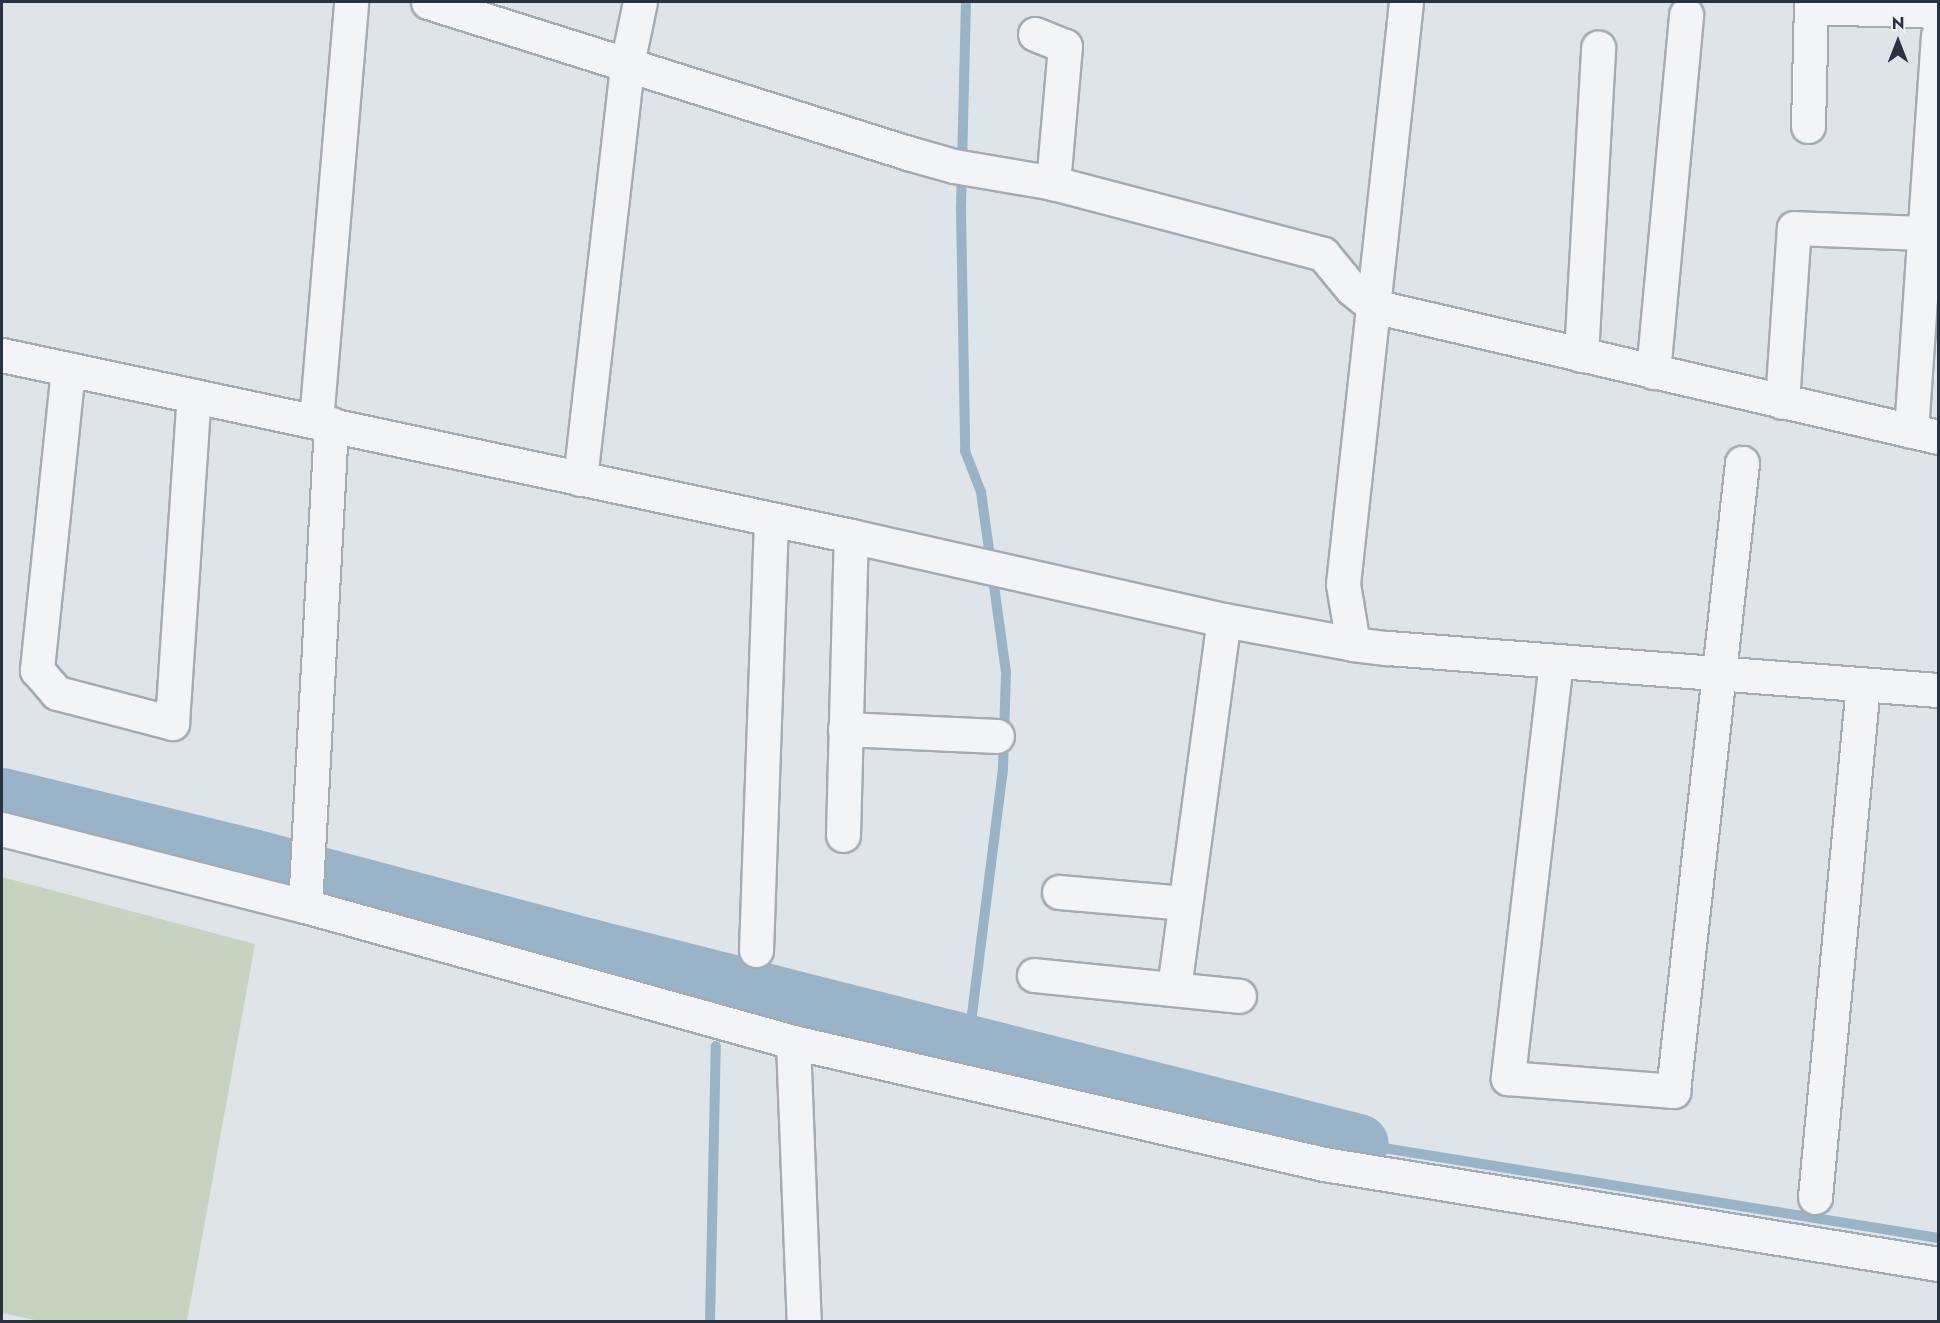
<!DOCTYPE html>
<html>
<head>
<meta charset="utf-8">
<style>
	body { margin:0 }
	#map { position:relative; width:1940px; height:1323px; overflow:hidden; background:#dfe4e9; font-family:Jost,sans-serif }
	div>[style] { position:absolute }
	.green>* { inset:0; background:#c6d3c0 }
	.stream>* { height:10px; margin:-5px; padding:0 5px; transform-origin:5px; border-radius:5px; background:#99b4c9 }
	.river>* { height:60px; margin:-30px; padding:0 30px; transform-origin:30px; border-radius:30px; background:#99b4c9 }
	.roads { filter:drop-shadow(2px 0 #a4abb3) drop-shadow(-2px 0 #a4abb3) drop-shadow(0 2px #a4abb3) drop-shadow(0 -2px #a4abb3) }
	.minor>* { height:33px; margin:-16.5px; padding:0 16.5px; transform-origin:16.5px; border-radius:16.5px; background:#f2f4f7 }
	span { translate:-50% -50%; white-space:nowrap; text-align:center; line-height:1.15; -webkit-text-stroke:4.5px #eff2f6; paint-order:stroke }
	.frame { position:absolute; inset:0; border:3px solid #283240; pointer-events:none }
	.north { position:absolute; left:1868px; top:12px; width:60px; height:60px; -webkit-text-stroke:4px #eff2f6; paint-order:stroke; rotate:0deg; font-size:16px; font-weight:700; line-height:24px; text-align:center; color:#283240 }
	.north::after { content:''; display:block; margin:auto; width:21px; height:27px; background:#283240; clip-path:polygon(50% 0,100% 100%,50% 72%,0 100%) }
</style>
</head>
<body>
<div id="map">
	<div class="green">
		<div style="clip-path:polygon(2px 877px,255px 944px,187px 1321px,44px 1322px,2px 1313px)"></div>
	</div>
	<div class="stream">
		<div style="left:966px;top:2px;width:208px;rotate:91.4deg"></div>
		<div style="left:961px;top:210px;width:241px;rotate:89deg"></div>
		<div style="left:965px;top:451px;width:44px;rotate:68.7deg"></div>
		<div style="left:981px;top:492px;width:182px;rotate:82.1deg"></div>
		<div style="left:1006px;top:672px;width:97px;rotate:91.8deg"></div>
		<div style="left:1003px;top:769px;width:278px;rotate:97.2deg"></div>
		<div style="left:717px;top:1004px;width:23px;rotate:-90deg"></div>
		<div style="left:1359px;top:1144px;width:587px;rotate:9.22deg"></div>
		<div style="left:710px;top:1322px;width:276px;rotate:-88.8deg"></div>
	</div>
	<div class="river">
		<div style="left:2px;top:798px;width:261px;rotate:13.7deg"></div>
		<div style="left:256px;top:860px;width:347px;rotate:14.9deg"></div>
		<div style="left:591px;top:949px;width:792px;rotate:14.25deg"></div>
	</div>
	<div class="roads">
		<div class="minor">
			<div style="left:428px;top:2px;width:503px;rotate:17.46deg"></div>
			<div style="left:908px;top:153px;width:48px;rotate:15.8deg"></div>
			<div style="left:954px;top:166px;width:100px;rotate:9.7deg"></div>
			<div style="left:1053px;top:183px;width:279px;rotate:14.7deg"></div>
			<div style="left:1323px;top:254px;width:45px;rotate:50.4deg"></div>
			<div style="left:1352px;top:289px;width:27px;rotate:39deg"></div>
			<div style="left:1373px;top:306px;width:580px;rotate:13.05deg"></div>
			<div style="left:1811px;top:7px;width:127px;rotate:1.8deg"></div>
			<div style="left:1035px;top:34px;width:32px;rotate:22deg"></div>
			<div style="left:1065px;top:46px;width:138px;rotate:95deg"></div>
			<div style="left:1808px;top:126px;width:124px;rotate:-88.6deg"></div>
			<div style="left:2px;top:355px;width:868px;rotate:12.03deg"></div>
			<div style="left:851px;top:536px;width:382px;rotate:12.7deg"></div>
			<div style="left:1224px;top:620px;width:131px;rotate:10.5deg"></div>
			<div style="left:1353px;top:644px;width:35px;rotate:7deg"></div>
			<div style="left:1388px;top:648px;width:552px;rotate:4.37deg"></div>
			<div style="left:1581px;top:355px;width:308px;rotate:-86.8deg"></div>
			<div style="left:68px;top:369px;width:303px;rotate:95.9deg"></div>
			<div style="left:37px;top:670px;width:30px;rotate:49deg"></div>
			<div style="left:57px;top:693px;width:119px;rotate:14.6deg"></div>
			<div style="left:172px;top:723px;width:328px;rotate:-86.2deg"></div>
			<div style="left:1653px;top:372px;width:359px;rotate:-84.7deg"></div>
			<div style="left:1782px;top:402px;width:174px;rotate:-86.1deg"></div>
			<div style="left:1794px;top:228px;width:131px;rotate:2.2deg"></div>
			<div style="left:316px;top:421px;width:420px;rotate:-85.2deg"></div>
			<div style="left:1911px;top:431px;width:396px;rotate:-86.1deg"></div>
			<div style="left:580px;top:479px;width:418px;rotate:-83.5deg"></div>
			<div style="left:627px;top:64px;width:63px;rotate:-78.2deg"></div>
			<div style="left:1353px;top:644px;width:61px;rotate:-99.5deg"></div>
			<div style="left:1343px;top:584px;width:585px;rotate:-83.82deg"></div>
			<div style="left:1556px;top:661px;width:420px;rotate:96.6deg"></div>
			<div style="left:1508px;top:1078px;width:166px;rotate:4.5deg"></div>
			<div style="left:1673px;top:1091px;width:632px;rotate:-83.73deg"></div>
			<div style="left:845px;top:729px;width:152px;rotate:2.6deg"></div>
			<div style="left:2px;top:829px;width:313px;rotate:14.3deg"></div>
			<div style="left:305px;top:906px;width:507px;rotate:15.57deg"></div>
			<div style="left:793px;top:1042px;width:545px;rotate:12.94deg"></div>
			<div style="left:1324px;top:1164px;width:622px;rotate:9.25deg"></div>
			<div style="left:843px;top:835px;width:299px;rotate:-88.5deg"></div>
			<div style="left:1059px;top:892px;width:125px;rotate:5deg"></div>
			<div style="left:305px;top:906px;width:483px;rotate:-86.9deg"></div>
			<div style="left:756px;top:950px;width:431px;rotate:-88deg"></div>
			<div style="left:1034px;top:975px;width:206px;rotate:5.8deg"></div>
			<div style="left:1174px;top:988px;width:371px;rotate:-82.3deg"></div>
			<div style="left:793px;top:1042px;width:280px;rotate:87.8deg"></div>
			<div style="left:1815px;top:1197px;width:515px;rotate:-84.65deg"></div>
		</div>
	</div>
	<div class="frame"></div>
	<div class="north">N</div>
</div>
</body>
</html>
